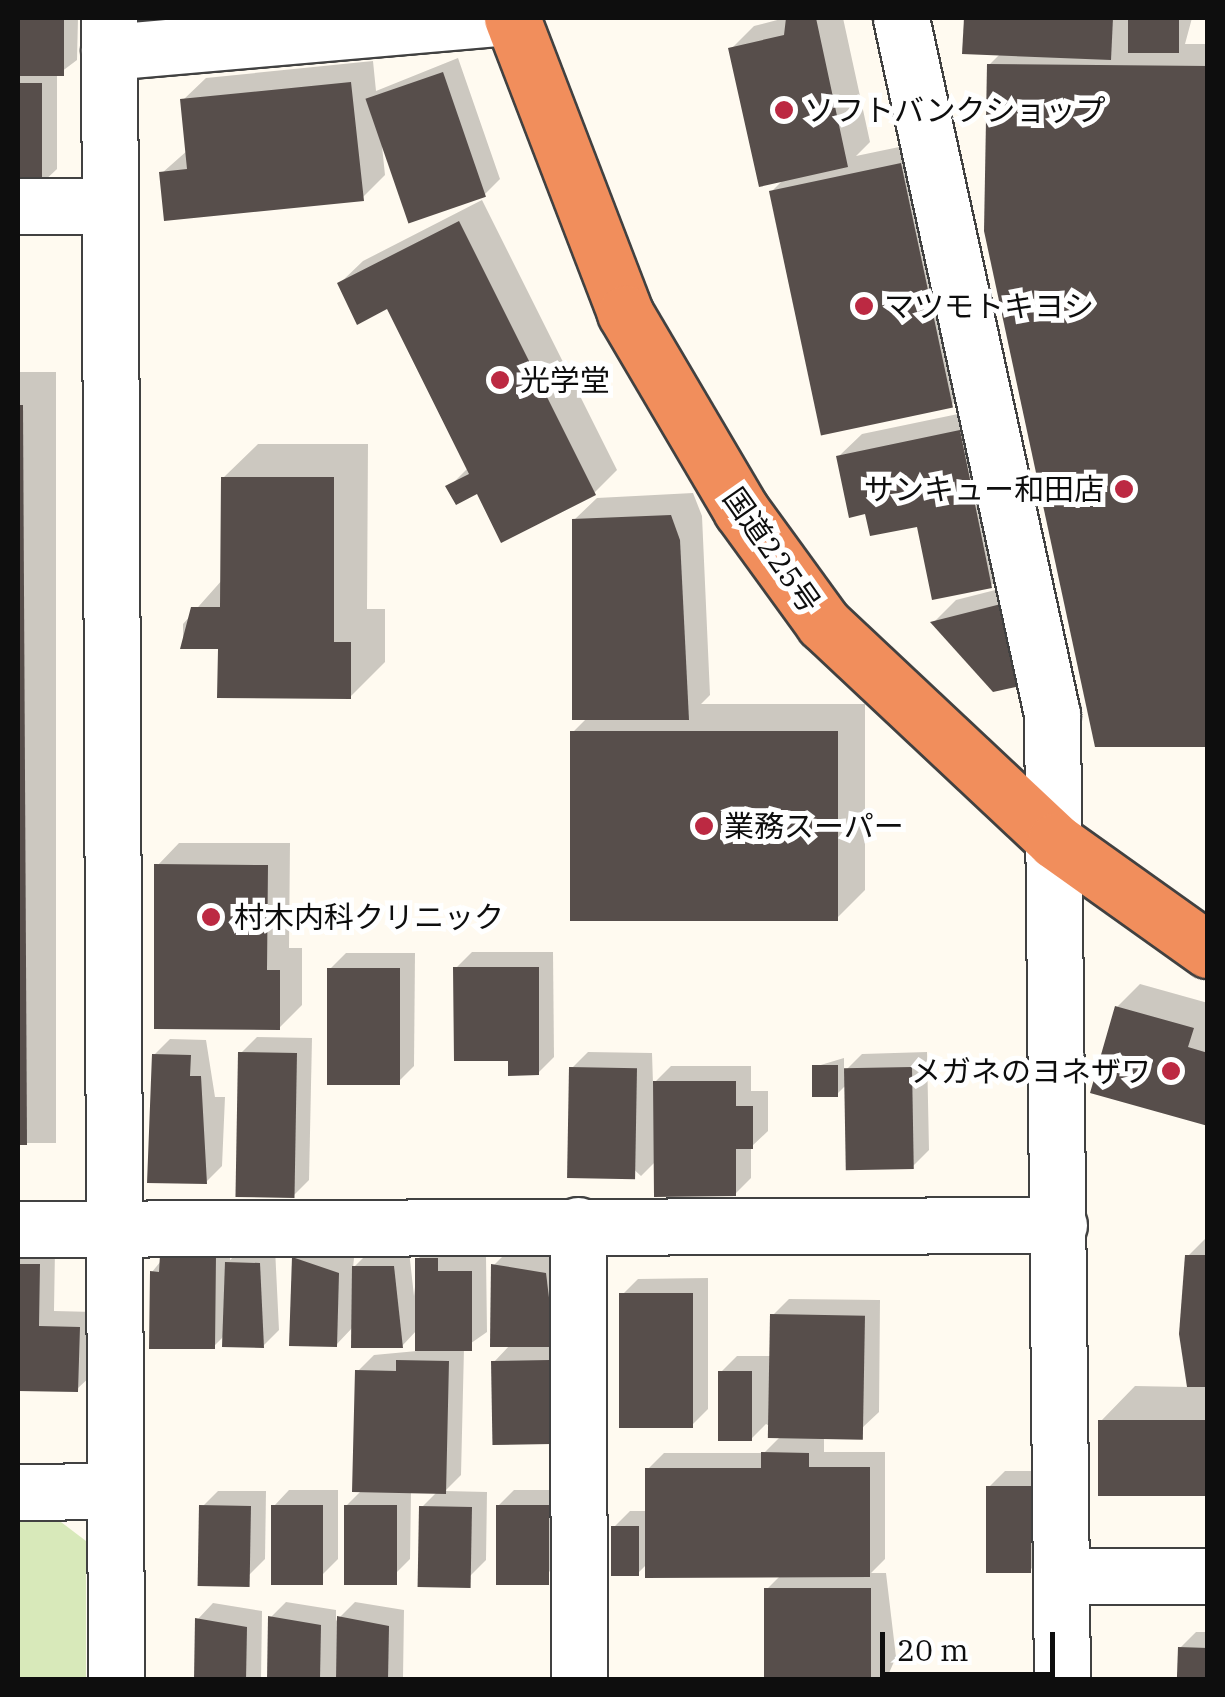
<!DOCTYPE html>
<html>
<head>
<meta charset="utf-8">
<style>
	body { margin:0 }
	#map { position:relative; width:1225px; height:1697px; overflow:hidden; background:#fffaf0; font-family:"IBM Plex Serif","Noto Sans JP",serif }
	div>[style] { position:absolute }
	.green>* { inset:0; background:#d8e9ba }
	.shadow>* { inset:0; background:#0003; transform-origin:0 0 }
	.building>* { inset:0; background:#574e4b; transform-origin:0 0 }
	.roads { filter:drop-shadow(2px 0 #414141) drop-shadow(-2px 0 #414141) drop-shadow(0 2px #414141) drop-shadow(0 -2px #414141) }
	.street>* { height:55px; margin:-27.5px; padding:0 27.5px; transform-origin:27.5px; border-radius:27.5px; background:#fff }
	.highway>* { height:55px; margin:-27.5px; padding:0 27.5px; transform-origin:27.5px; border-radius:27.5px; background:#f18e5c }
	.dots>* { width:28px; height:28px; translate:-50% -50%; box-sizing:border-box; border:5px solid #fff; border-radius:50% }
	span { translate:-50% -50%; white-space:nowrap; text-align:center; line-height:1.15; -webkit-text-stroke:10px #fff; paint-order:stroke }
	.poi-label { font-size:30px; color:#0e0e0e }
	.left { translate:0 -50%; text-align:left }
	.right { translate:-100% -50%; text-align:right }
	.street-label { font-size:30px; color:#0e0e0e }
	.frame { position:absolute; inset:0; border:20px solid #0e0e0e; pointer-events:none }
	.scale { position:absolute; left:880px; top:1632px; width:175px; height:45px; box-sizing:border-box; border:5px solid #0e0e0e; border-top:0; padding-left:12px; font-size:30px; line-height:35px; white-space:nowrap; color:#0e0e0e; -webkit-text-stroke:8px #fff; paint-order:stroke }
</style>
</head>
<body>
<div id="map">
	<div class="green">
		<div style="clip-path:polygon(18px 1519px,57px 1519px,86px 1541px,86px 1679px,18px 1679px)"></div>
	</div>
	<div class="shadow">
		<div style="clip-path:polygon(18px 18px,78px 18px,77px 60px,57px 75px,57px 169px,41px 184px,18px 184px)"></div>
		<div style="clip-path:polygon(785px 18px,843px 18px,870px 142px,856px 156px,923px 142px,973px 383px,950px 406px,772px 191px,784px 179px,731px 49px,754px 26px)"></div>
		<div style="clip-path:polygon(966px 18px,1192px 18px,1185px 44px,1208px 44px,1208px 744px,989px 65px,1001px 53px,965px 51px)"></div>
		<div style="clip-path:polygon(458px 58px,500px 179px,484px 195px,382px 146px,385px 175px,362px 198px,162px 173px,188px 150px,183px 100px,206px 78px,373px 61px,376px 91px)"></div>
		<div style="clip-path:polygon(482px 200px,617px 470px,594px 493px,449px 487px,469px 467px,388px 306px,340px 283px,363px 261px)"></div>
		<div style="left:18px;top:372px;width:38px;height:771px"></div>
		<div style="clip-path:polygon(982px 409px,1014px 563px,991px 585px,918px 524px,867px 511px,839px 456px,862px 434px)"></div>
		<div style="clip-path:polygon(258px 444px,368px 444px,367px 609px,385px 609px,385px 662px,350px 697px,220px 646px,183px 647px,183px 624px,223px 579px,223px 478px)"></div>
		<div style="clip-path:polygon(693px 493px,702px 516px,710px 695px,701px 704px,865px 704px,865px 890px,837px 918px,572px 733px,587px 718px,574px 520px,597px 498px)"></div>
		<div style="clip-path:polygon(1023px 583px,994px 689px,934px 622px,956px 600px)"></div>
		<div style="clip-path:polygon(179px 843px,290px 843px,289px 948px,302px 948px,302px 1005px,279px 1028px,157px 866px)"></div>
		<div style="clip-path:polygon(472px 952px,553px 952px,554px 1057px,538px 1073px,511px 1059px,456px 968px)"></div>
		<div style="clip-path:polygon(346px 953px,415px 953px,414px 1066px,398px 1082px,330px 969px)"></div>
		<div style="clip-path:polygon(1140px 984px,1208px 1003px,1208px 1123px,1117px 1007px)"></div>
		<div style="clip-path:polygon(257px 1037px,312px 1038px,309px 1180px,293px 1196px,241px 1053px)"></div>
		<div style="clip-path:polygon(170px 1039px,206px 1040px,215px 1097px,225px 1097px,222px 1166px,206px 1182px,154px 1055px)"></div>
		<div style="clip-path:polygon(588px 1052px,652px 1053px,653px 1084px,671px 1066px,751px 1066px,751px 1091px,768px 1091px,768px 1131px,751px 1147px,751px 1178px,735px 1194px,656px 1161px,641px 1176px,571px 1112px,572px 1068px)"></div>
		<div style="clip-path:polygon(927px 1052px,929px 1150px,913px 1166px,846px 1085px,837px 1094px,814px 1067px,844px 1058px,844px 1072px,862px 1054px)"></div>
		<div style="clip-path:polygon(1208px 1236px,1208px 1495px,1101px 1421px,1135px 1386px,1189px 1387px,1188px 1256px)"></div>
		<div style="clip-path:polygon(evenodd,178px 1240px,231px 1240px,230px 1260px,244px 1247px,275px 1248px,279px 1330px,263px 1346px,225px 1344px,225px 1335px,214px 1346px,152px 1346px,152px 1272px,178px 1240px,175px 1252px,228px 1252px,228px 1257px,170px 1257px,175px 1252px)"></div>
		<div style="clip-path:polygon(310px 1242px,354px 1258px,353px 1268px,370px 1251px,409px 1251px,414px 1296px,418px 1259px,434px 1243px,453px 1244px,453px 1256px,486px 1256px,487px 1332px,464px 1348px,461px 1475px,445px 1491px,487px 1492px,486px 1560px,470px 1576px,422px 1507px,438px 1491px,411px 1491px,410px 1559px,394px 1575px,346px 1506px,362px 1490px,358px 1371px,374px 1355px,417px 1351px,417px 1330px,402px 1346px,353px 1327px,336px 1345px,294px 1258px)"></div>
		<div style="clip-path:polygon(18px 1249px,55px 1249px,54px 1311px,95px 1312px,93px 1374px,77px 1389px,18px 1388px)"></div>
		<div style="clip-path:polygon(509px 1250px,561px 1258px,566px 1426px,550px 1442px,494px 1362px,511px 1344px,493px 1266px)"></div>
		<div style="clip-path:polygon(708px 1278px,708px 1409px,692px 1425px,622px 1295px,638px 1279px)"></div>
		<div style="clip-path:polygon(789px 1299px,880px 1300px,879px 1412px,862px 1428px,792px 1434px,824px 1438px,824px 1452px,885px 1452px,885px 1559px,871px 1573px,886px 1573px,896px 1657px,886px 1680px,767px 1680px,767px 1589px,781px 1575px,648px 1563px,638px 1573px,614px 1527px,630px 1511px,648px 1511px,648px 1469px,664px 1453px,764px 1453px,783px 1434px,766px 1424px,752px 1438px,721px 1372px,737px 1356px,770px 1356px,773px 1315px)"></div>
		<div style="clip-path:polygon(1005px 1471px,1046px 1471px,1047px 1553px,1031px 1569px,989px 1487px)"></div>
		<div style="clip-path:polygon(289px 1490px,338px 1490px,338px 1559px,322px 1575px,274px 1506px)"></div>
		<div style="clip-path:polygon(514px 1490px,564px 1490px,562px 1559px,546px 1575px,498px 1506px)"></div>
		<div style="clip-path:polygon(218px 1491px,266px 1491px,265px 1559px,249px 1575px,202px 1507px)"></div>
		<div style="clip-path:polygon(286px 1602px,336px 1610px,336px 1621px,355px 1602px,404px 1610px,403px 1678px,270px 1680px,271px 1617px)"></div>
		<div style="clip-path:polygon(213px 1603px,262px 1611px,261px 1680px,197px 1680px,198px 1619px)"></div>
		<div style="clip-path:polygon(1196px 1632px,1208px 1632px,1208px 1680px,1180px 1648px)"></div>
	</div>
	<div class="building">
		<div style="left:18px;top:18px;width:46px;height:58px"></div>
		<div style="clip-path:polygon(786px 18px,816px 18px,848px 167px,759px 187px,728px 48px,784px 35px)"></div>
		<div style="clip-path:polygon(964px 18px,1113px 18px,1111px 60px,962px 54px)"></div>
		<div style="left:1128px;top:18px;width:51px;height:35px"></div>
		<div style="clip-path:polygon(987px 64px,1208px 66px,1208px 747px,1095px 747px,984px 231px)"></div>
		<div style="left:443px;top:72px;width:132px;height:82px;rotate:71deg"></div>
		<div style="clip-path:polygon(351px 82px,364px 201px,164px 221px,159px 172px,187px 169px,180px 99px)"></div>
		<div style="left:42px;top:83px;width:104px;height:24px;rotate:90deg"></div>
		<div style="left:901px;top:163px;width:250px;height:135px;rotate:78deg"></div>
		<div style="clip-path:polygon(459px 221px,596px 495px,501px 543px,477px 494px,456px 505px,445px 486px,469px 474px,387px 309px,357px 325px,337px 283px)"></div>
		<div style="clip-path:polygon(18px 405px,23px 405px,27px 1145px,18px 1145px)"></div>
		<div style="clip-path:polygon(960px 430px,992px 588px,932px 600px,917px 527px,870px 536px,865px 514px,849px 518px,836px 456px)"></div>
		<div style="clip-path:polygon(221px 477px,334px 477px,334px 642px,351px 642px,351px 699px,217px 698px,218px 649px,180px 649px,191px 607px,220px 607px)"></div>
		<div style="clip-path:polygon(671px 515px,680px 540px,689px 720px,572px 720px,572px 519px)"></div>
		<div style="clip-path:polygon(1001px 604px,1020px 686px,993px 692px,930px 622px)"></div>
		<div style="left:838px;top:731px;width:190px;height:268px;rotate:90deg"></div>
		<div style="clip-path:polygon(154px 864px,268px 865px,267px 970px,280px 970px,280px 1030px,154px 1029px)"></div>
		<div style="clip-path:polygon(453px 967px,539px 967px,539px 1075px,508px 1076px,508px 1061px,454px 1061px)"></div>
		<div style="left:327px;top:968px;width:73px;height:117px"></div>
		<div style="clip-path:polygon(1115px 1006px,1194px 1028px,1188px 1047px,1208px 1053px,1208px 1126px,1090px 1093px)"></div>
		<div style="left:238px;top:1052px;width:59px;height:145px;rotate:1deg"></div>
		<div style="clip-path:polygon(152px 1054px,191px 1055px,190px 1076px,201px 1076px,207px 1184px,147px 1183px)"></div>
		<div style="left:812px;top:1065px;width:26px;height:32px"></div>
		<div style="left:569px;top:1067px;width:68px;height:111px;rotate:1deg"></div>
		<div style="left:912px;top:1067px;width:102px;height:68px;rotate:89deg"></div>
		<div style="clip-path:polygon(653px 1081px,736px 1081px,736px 1106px,753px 1106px,753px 1149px,736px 1149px,736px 1196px,654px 1197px)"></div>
		<div style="clip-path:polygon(160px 1255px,216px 1255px,215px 1349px,149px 1349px,150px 1271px,159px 1272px)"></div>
		<div style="clip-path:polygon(1185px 1255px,1208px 1255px,1208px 1387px,1187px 1387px,1179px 1334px)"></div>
		<div style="clip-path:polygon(292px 1257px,339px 1273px,337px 1347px,289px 1346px)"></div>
		<div style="clip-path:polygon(415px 1258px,438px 1258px,438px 1271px,472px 1271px,472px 1351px,415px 1351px)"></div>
		<div style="clip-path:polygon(225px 1262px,260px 1263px,264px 1348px,222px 1347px)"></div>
		<div style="clip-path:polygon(18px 1264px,40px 1264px,39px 1326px,80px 1327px,78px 1392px,18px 1391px)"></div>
		<div style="clip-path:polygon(491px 1264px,546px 1273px,555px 1347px,490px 1347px)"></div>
		<div style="clip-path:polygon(352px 1266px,394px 1266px,403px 1348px,351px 1348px)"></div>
		<div style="left:693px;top:1293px;width:135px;height:74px;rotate:90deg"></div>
		<div style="left:770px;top:1314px;width:95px;height:124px;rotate:1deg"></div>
		<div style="clip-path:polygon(396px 1360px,449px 1361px,446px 1494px,352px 1492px,355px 1370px,396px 1371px)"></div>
		<div style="left:550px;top:1360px;width:84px;height:59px;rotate:89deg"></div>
		<div style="left:718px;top:1371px;width:34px;height:70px"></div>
		<div style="left:1098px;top:1420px;width:110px;height:76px"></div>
		<div style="clip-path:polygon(761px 1452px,809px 1453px,809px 1467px,870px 1467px,870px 1577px,645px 1578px,645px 1468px,761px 1468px)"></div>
		<div style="left:986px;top:1486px;width:45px;height:87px"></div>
		<div style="left:199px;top:1505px;width:52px;height:81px;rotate:1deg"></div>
		<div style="left:271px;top:1505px;width:52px;height:80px"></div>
		<div style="left:344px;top:1505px;width:53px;height:80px"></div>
		<div style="left:496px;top:1505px;width:53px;height:80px"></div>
		<div style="left:419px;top:1506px;width:53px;height:81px;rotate:1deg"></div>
		<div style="left:611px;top:1526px;width:28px;height:50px"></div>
		<div style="left:764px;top:1588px;width:107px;height:92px"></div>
		<div style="clip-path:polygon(268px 1616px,321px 1625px,320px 1680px,267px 1680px)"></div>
		<div style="clip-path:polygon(337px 1616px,389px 1626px,388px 1680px,336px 1680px)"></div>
		<div style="clip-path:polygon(195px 1618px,247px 1627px,246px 1680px,194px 1680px)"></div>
		<div style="left:1178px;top:1647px;width:30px;height:33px;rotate:2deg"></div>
	</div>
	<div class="roads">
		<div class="street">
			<div style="left:109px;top:18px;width:1662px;rotate:89.76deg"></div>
			<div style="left:901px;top:18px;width:712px;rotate:77.76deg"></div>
			<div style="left:1052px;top:714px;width:966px;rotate:89.41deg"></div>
			<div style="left:109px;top:52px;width:387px;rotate:-5deg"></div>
			<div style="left:18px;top:206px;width:91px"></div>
			<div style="left:578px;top:1225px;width:455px;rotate:89.9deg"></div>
			<div style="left:18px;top:1229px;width:1041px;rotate:-0.22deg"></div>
			<div style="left:18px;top:1492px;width:97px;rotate:-0.6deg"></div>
			<div style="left:1062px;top:1576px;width:146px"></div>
		</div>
		<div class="highway">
			<div style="left:512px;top:18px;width:316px;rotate:69deg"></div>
			<div style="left:625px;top:313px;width:229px;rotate:59.5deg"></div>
			<div style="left:741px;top:510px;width:140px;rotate:54deg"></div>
			<div style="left:823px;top:623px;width:318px;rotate:43.2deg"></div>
			<div style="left:1055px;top:841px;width:188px;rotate:35.5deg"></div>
		</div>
	</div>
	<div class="dots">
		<div style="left:784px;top:110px;background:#bc2942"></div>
		<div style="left:864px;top:306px;background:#bc2942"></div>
		<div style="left:500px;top:380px;background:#bc2942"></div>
		<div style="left:1124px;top:489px;background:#bc2942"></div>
		<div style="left:704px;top:826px;background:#bc2942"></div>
		<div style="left:211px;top:917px;background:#bc2942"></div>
		<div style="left:1171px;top:1071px;background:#bc2942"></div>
	</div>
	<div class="poi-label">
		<span class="left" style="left:804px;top:110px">ソフトバンクショップ</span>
		<span class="left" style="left:884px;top:306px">マツモトキヨシ</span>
		<span class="left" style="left:520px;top:380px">光学堂</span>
		<span class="right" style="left:1104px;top:489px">サンキュー和田店</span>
		<span class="left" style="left:724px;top:826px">業務スーパー</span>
		<span class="left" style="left:234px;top:917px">村木内科クリニック</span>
		<span class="right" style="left:1151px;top:1071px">メガネのヨネザワ</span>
	</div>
	<div class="street-label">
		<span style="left:772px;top:550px;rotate:55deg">国道225号</span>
	</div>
	<div class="frame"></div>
	<div class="scale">20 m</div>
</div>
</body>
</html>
